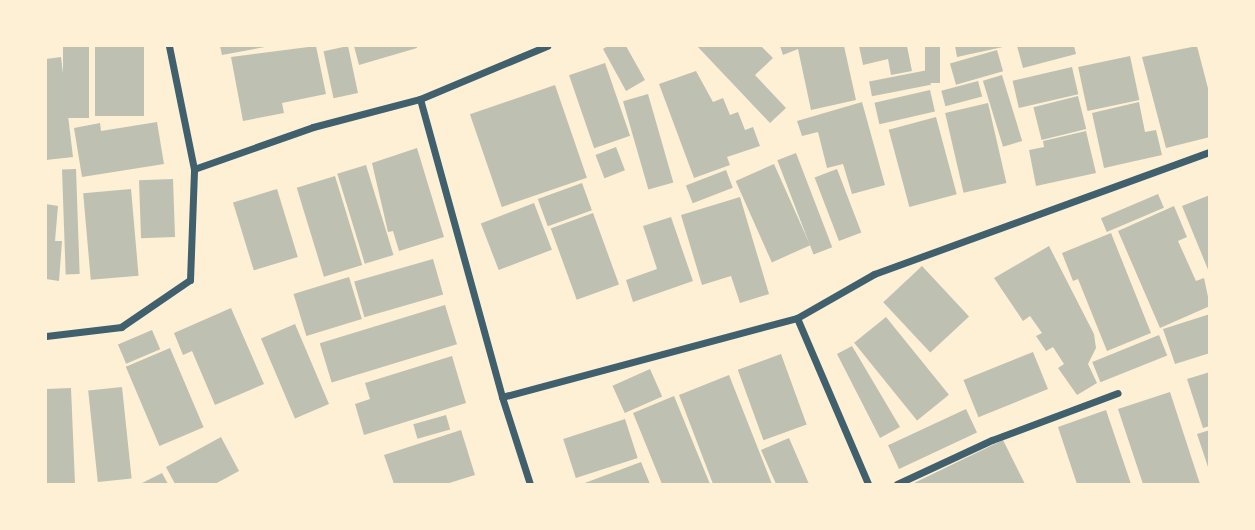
<!DOCTYPE html>
<html>
<head>
<meta charset="utf-8">
<style>
	body { margin:0 }
	#map { position:relative; width:1255px; height:530px; overflow:hidden; background:#fdf0d5; font-family:"Archivo Narrow",sans-serif }
	div>[style] { position:absolute }
	.building>* { inset:0; background:#bec0b2; transform-origin:0 0 }
	.minor>* { height:7px; margin:-3.5px; padding:0 3.5px; transform-origin:3.5px; border-radius:3.5px; background:#3f606c }
	span { translate:-50% -50%; white-space:nowrap; text-align:center; line-height:1.15; -webkit-text-stroke:6px #fdf0d5; paint-order:stroke }
	.frame { position:absolute; inset:0; border:47px solid #fdf0d5; pointer-events:none }
</style>
</head>
<body>
<div id="map">
	<div class="building">
		<div style="left:63px;top:46px;width:26px;height:72px"></div>
		<div style="left:95px;top:46px;width:49px;height:70px"></div>
		<div style="clip-path:polygon(220px 46px,265px 46px,265px 47px,222px 55px)"></div>
		<div style="clip-path:polygon(316px 46px,326px 94px,282px 103px,284px 113px,243px 121px,231px 57px)"></div>
		<div style="left:348px;top:46px;width:48px;height:25px;rotate:78deg"></div>
		<div style="clip-path:polygon(354px 46px,417px 46px,417px 48px,359px 65px)"></div>
		<div style="clip-path:polygon(608px 46px,626px 46px,645px 80px,626px 91px,603px 49px)"></div>
		<div style="clip-path:polygon(697px 46px,761px 46px,773px 58px,755px 75px,786px 108px,770px 123px)"></div>
		<div style="clip-path:polygon(780px 46px,844px 46px,856px 100px,811px 110px,798px 49px,783px 55px)"></div>
		<div style="clip-path:polygon(859px 46px,907px 46px,912px 71px,891px 75px,888px 59px,863px 65px)"></div>
		<div style="left:925px;top:46px;width:15px;height:37px"></div>
		<div style="clip-path:polygon(955px 46px,1003px 46px,1003px 47px,957px 57px)"></div>
		<div style="clip-path:polygon(1017px 46px,1074px 46px,1076px 54px,1023px 68px)"></div>
		<div style="clip-path:polygon(1197px 46px,1210px 96px,1210px 137px,1166px 148px,1142px 57px)"></div>
		<div style="left:997px;top:50px;width:22px;height:49px;rotate:74deg"></div>
		<div style="left:1130px;top:56px;width:45px;height:53px;rotate:78deg"></div>
		<div style="clip-path:polygon(61px 57px,73px 157px,46px 160px,46px 59px)"></div>
		<div style="left:605px;top:63px;width:77px;height:38px;rotate:71deg"></div>
		<div style="left:1072px;top:67px;width:28px;height:61px;rotate:77deg"></div>
		<div style="left:928px;top:70px;width:15px;height:60px;rotate:79deg"></div>
		<div style="clip-path:polygon(696px 71px,713px 102px,723px 98px,730px 115px,738px 112px,745px 130px,753px 127px,760px 146px,727px 157px,730px 165px,694px 178px,659px 84px)"></div>
		<div style="left:1002px;top:75px;width:69px;height:20px;rotate:73deg"></div>
		<div style="left:978px;top:81px;width:16px;height:38px;rotate:75deg"></div>
		<div style="left:555px;top:85px;width:98px;height:90px;rotate:71deg"></div>
		<div style="left:930px;top:90px;width:22px;height:57px;rotate:77deg"></div>
		<div style="left:648px;top:94px;width:92px;height:26px;rotate:74deg"></div>
		<div style="left:1078px;top:96px;width:34px;height:46px;rotate:76deg"></div>
		<div style="clip-path:polygon(862px 102px,885px 185px,852px 194px,843px 164px,827px 168px,818px 132px,802px 136px,797px 121px)"></div>
		<div style="clip-path:polygon(1139px 102px,1145px 132px,1156px 130px,1162px 155px,1104px 168px,1092px 113px)"></div>
		<div style="left:988px;top:103px;width:82px;height:44px;rotate:77deg"></div>
		<div style="left:936px;top:117px;width:80px;height:49px;rotate:75deg"></div>
		<div style="clip-path:polygon(157px 122px,164px 164px,82px 177px,74px 128px,100px 123px,101px 131px)"></div>
		<div style="clip-path:polygon(1086px 131px,1096px 173px,1036px 186px,1029px 150px,1044px 147px,1043px 141px)"></div>
		<div style="left:616px;top:147px;width:25px;height:22px;rotate:69deg"></div>
		<div style="clip-path:polygon(417px 148px,444px 237px,399px 251px,393px 231px,388px 232px,372px 163px)"></div>
		<div style="left:796px;top:153px;width:101px;height:20px;rotate:69deg"></div>
		<div style="left:774px;top:164px;width:89px;height:42px;rotate:66deg"></div>
		<div style="left:366px;top:165px;width:94px;height:30px;rotate:73deg"></div>
		<div style="left:76px;top:169px;width:105px;height:14px;rotate:88deg"></div>
		<div style="left:837px;top:169px;width:68px;height:24px;rotate:69deg"></div>
		<div style="left:726px;top:170px;width:19px;height:43px;rotate:69deg"></div>
		<div style="left:335px;top:176px;width:93px;height:40px;rotate:73deg"></div>
		<div style="left:173px;top:179px;width:58px;height:34px;rotate:88deg"></div>
		<div style="left:582px;top:183px;width:29px;height:47px;rotate:70deg"></div>
		<div style="left:131px;top:189px;width:87px;height:48px;rotate:85deg"></div>
		<div style="left:277px;top:189px;width:71px;height:46px;rotate:73deg"></div>
		<div style="left:1158px;top:194px;width:15px;height:62px;rotate:67deg"></div>
		<div style="clip-path:polygon(1210px 195px,1210px 272px,1209px 272px,1182px 206px)"></div>
		<div style="clip-path:polygon(740px 197px,769px 294px,740px 303px,731px 276px,702px 285px,681px 215px)"></div>
		<div style="left:534px;top:203px;width:50px;height:57px;rotate:69deg"></div>
		<div style="clip-path:polygon(46px 204px,58px 206px,55px 241px,62px 241px,59px 281px,46px 279px)"></div>
		<div style="clip-path:polygon(1174px 206px,1187px 237px,1178px 241px,1196px 281px,1204px 278px,1210px 306px,1160px 328px,1118px 231px)"></div>
		<div style="left:593px;top:213px;width:76px;height:45px;rotate:70deg"></div>
		<div style="clip-path:polygon(671px 217px,693px 281px,633px 302px,626px 280px,657px 269px,643px 226px)"></div>
		<div style="clip-path:polygon(1111px 233px,1151px 333px,1107px 351px,1078px 279px,1073px 281px,1062px 253px)"></div>
		<div style="clip-path:polygon(1049px 246px,1094px 334px,1096px 348px,1088px 364px,1097px 383px,1077px 395px,1058px 368px,1064px 364px,1053px 347px,1046px 351px,1036px 336px,1042px 333px,1030px 316px,1023px 321px,994px 278px)"></div>
		<div style="left:433px;top:259px;width:37px;height:82px;rotate:74deg"></div>
		<div style="left:922px;top:266px;width:69px;height:53px;rotate:47deg"></div>
		<div style="left:349px;top:277px;width:44px;height:58px;rotate:73deg"></div>
		<div style="left:445px;top:305px;width:41px;height:131px;rotate:73deg"></div>
		<div style="clip-path:polygon(231px 308px,264px 384px,215px 405px,192px 351px,183px 355px,174px 333px)"></div>
		<div style="clip-path:polygon(1210px 314px,1210px 353px,1175px 364px,1163px 329px)"></div>
		<div style="left:886px;top:317px;width:100px;height:41px;rotate:51deg"></div>
		<div style="left:295px;top:324px;width:87px;height:37px;rotate:67deg"></div>
		<div style="left:152px;top:330px;width:21px;height:37px;rotate:67deg"></div>
		<div style="left:1159px;top:335px;width:22px;height:72px;rotate:68deg"></div>
		<div style="clip-path:polygon(852px 346px,900px 427px,880px 438px,837px 354px)"></div>
		<div style="left:170px;top:348px;width:86px;height:48px;rotate:67deg"></div>
		<div style="left:1033px;top:352px;width:40px;height:75px;rotate:68deg"></div>
		<div style="left:781px;top:354px;width:75px;height:46px;rotate:70deg"></div>
		<div style="clip-path:polygon(452px 356px,466px 403px,364px 435px,355px 404px,370px 399px,365px 383px)"></div>
		<div style="left:650px;top:369px;width:30px;height:41px;rotate:66deg"></div>
		<div style="clip-path:polygon(1210px 372px,1210px 426px,1203px 428px,1187px 379px)"></div>
		<div style="clip-path:polygon(729px 375px,772px 484px,713px 484px,679px 395px)"></div>
		<div style="left:122px;top:387px;width:92px;height:34px;rotate:84deg"></div>
		<div style="clip-path:polygon(71px 388px,75px 484px,46px 484px,46px 389px)"></div>
		<div style="clip-path:polygon(1170px 392px,1200px 484px,1143px 484px,1118px 409px)"></div>
		<div style="clip-path:polygon(674px 396px,710px 484px,662px 484px,633px 413px)"></div>
		<div style="left:966px;top:409px;width:26px;height:86px;rotate:65deg"></div>
		<div style="clip-path:polygon(1106px 410px,1131px 484px,1077px 484px,1058px 427px)"></div>
		<div style="left:446px;top:415px;width:15px;height:34px;rotate:74deg"></div>
		<div style="left:625px;top:419px;width:41px;height:65px;rotate:72deg"></div>
		<div style="clip-path:polygon(461px 430px,475px 475px,446px 484px,394px 484px,384px 455px)"></div>
		<div style="clip-path:polygon(1210px 430px,1210px 470px,1209px 470px,1197px 434px)"></div>
		<div style="clip-path:polygon(221px 437px,239px 471px,215px 484px,175px 484px,166px 467px)"></div>
		<div style="clip-path:polygon(789px 438px,809px 484px,776px 484px,761px 450px)"></div>
		<div style="clip-path:polygon(1003px 440px,1025px 484px,912px 484px)"></div>
		<div style="clip-path:polygon(641px 462px,650px 484px,582px 484px)"></div>
		<div style="clip-path:polygon(162px 473px,168px 484px,140px 484px)"></div>
	</div>
	<div class="minor">
		<div style="left:420px;top:99px;width:309px;rotate:74.6deg"></div>
		<div style="left:502px;top:397px;width:91px;rotate:72.2deg"></div>
		<div style="left:194px;top:169px;width:126px;rotate:-19.4deg"></div>
		<div style="left:313px;top:127px;width:111px;rotate:-14.7deg"></div>
		<div style="left:420px;top:99px;width:138px;rotate:-22.7deg"></div>
		<div style="left:797px;top:318px;width:181px;rotate:66.8deg"></div>
		<div style="left:46px;top:336px;width:76px;rotate:-6.8deg"></div>
		<div style="left:121px;top:327px;width:83px;rotate:-34.3deg"></div>
		<div style="left:190px;top:280px;width:111px;rotate:-87.9deg"></div>
		<div style="left:194px;top:169px;width:126px;rotate:-101.5deg"></div>
		<div style="left:502px;top:397px;width:305px;rotate:-15deg"></div>
		<div style="left:797px;top:318px;width:89px;rotate:-29.7deg"></div>
		<div style="left:874px;top:274px;width:357px;rotate:-20deg"></div>
		<div style="left:897px;top:484px;width:105px;rotate:-24.9deg"></div>
		<div style="left:992px;top:440px;width:134px;rotate:-20.5deg"></div>
	</div>
	<div class="frame"></div>
</div>
</body>
</html>
